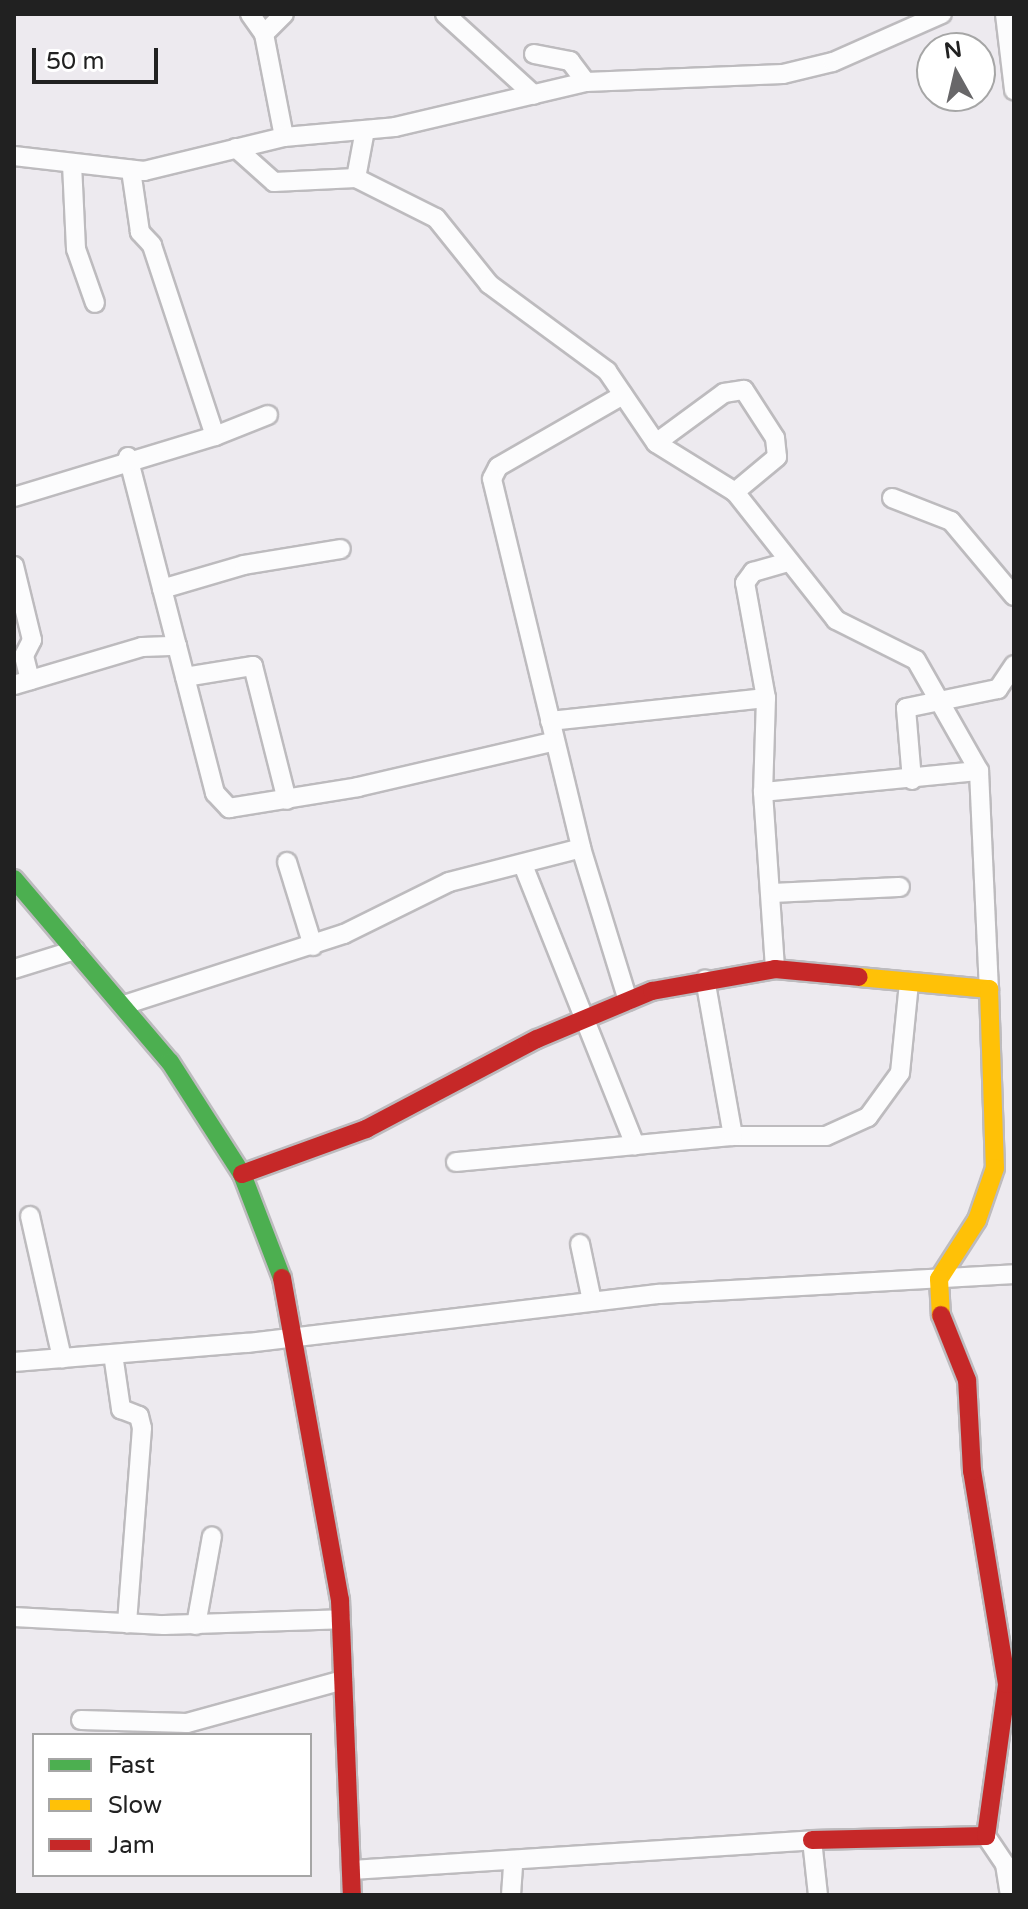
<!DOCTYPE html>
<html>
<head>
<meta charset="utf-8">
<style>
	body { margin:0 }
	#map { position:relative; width:1028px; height:1909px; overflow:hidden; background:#edeaef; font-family:"Varela Round",sans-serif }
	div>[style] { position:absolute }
	.roads { filter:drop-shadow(2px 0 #bdbbbe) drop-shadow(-2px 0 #bdbbbe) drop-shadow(0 2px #bdbbbe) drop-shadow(0 -2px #bdbbbe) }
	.street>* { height:18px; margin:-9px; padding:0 9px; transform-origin:9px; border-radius:9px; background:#fcfcfd }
	.fast>* { height:18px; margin:-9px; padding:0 9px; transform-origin:9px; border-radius:9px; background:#4caf50 }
	.slow>* { height:18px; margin:-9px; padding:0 9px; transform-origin:9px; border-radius:9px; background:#ffc107 }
	.jam>* { height:18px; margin:-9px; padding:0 9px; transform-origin:9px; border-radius:9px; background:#c62828 }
	span { translate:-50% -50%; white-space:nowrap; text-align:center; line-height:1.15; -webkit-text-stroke:6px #fff; paint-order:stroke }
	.frame { position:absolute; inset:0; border:16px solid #212121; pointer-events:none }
	.legend { position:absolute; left:32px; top:1733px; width:280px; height:144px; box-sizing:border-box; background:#fff; border:2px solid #a6a6a6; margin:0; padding:10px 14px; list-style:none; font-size:24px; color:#212121 }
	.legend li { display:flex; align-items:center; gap:16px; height:40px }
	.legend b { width:40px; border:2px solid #a6a6a6 }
	.north { position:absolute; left:916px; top:32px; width:80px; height:80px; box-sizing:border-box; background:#fff; border:2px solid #a6a6a6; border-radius:50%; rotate:352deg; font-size:22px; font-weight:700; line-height:32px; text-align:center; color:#212121 }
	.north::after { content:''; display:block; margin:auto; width:28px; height:36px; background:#686769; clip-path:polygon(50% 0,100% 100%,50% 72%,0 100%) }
	.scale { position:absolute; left:32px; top:48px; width:126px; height:36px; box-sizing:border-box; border:4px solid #212121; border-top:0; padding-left:10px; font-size:24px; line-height:28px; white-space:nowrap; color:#212121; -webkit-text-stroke:6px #fff; paint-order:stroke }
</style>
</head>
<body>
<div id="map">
	<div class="roads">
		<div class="street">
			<div style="left:250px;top:14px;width:24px;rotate:55deg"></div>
			<div style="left:264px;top:34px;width:105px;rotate:79deg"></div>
			<div style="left:445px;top:14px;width:120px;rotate:42.3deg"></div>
			<div style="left:1005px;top:14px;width:77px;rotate:83.2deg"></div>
			<div style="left:264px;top:34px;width:28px;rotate:-45deg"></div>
			<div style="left:534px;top:54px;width:37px;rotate:11deg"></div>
			<div style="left:570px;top:61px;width:26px;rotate:53deg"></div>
			<div style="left:365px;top:130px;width:49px;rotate:100.6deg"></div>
			<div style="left:356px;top:178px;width:89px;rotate:26.6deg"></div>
			<div style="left:436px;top:218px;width:85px;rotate:51.2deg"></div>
			<div style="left:489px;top:284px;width:147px;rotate:36.4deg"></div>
			<div style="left:607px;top:371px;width:87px;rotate:55.8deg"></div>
			<div style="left:656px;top:443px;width:93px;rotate:31.8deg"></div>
			<div style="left:735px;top:492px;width:163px;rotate:51.7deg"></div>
			<div style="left:836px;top:620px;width:89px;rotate:26.6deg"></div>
			<div style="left:916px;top:660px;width:128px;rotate:60.4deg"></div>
			<div style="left:979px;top:771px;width:218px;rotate:87.4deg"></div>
			<div style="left:236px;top:148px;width:51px;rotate:41.8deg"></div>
			<div style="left:274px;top:182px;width:82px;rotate:-2.8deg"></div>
			<div style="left:14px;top:156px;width:131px;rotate:6.6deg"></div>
			<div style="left:144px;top:171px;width:144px;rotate:-13.7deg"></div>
			<div style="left:284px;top:137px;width:111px;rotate:-5.1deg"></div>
			<div style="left:395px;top:127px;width:196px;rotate:-13.3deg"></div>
			<div style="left:586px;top:82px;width:197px;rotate:-2.3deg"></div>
			<div style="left:783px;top:74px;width:51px;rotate:-13.5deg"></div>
			<div style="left:833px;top:62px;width:119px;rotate:-23.8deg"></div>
			<div style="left:72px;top:164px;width:85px;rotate:87.3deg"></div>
			<div style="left:76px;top:249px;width:57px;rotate:70.6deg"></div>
			<div style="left:623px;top:395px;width:144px;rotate:150.1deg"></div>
			<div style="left:498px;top:467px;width:13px;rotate:117deg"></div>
			<div style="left:492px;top:479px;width:380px;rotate:76.4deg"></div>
			<div style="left:581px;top:848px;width:160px;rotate:72.9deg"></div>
			<div style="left:215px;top:436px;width:57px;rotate:-21.6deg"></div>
			<div style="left:656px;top:443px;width:84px;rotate:-36.3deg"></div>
			<div style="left:724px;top:393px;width:20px;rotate:-9deg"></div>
			<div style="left:744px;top:390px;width:57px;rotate:57.1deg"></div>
			<div style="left:775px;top:438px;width:19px;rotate:84deg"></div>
			<div style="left:777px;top:457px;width:55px;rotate:140.2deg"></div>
			<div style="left:128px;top:457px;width:195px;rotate:75.5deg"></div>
			<div style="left:14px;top:497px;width:210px;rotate:-16.9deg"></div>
			<div style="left:215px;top:436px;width:201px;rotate:-108.3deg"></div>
			<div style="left:152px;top:245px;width:18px;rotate:-133deg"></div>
			<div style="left:140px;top:232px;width:63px;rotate:-98.3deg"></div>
			<div style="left:892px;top:498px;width:63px;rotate:21.3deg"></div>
			<div style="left:951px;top:521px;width:98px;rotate:50deg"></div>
			<div style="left:14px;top:566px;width:76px;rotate:76.3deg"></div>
			<div style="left:32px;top:640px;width:18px;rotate:117deg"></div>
			<div style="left:24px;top:656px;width:25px;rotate:76deg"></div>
			<div style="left:162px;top:589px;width:85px;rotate:-16.3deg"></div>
			<div style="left:244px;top:565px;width:98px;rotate:-9.4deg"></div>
			<div style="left:185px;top:677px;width:69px;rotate:-9.2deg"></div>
			<div style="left:253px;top:666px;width:138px;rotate:75.8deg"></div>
			<div style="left:14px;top:685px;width:134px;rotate:-16.5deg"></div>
			<div style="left:142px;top:647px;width:35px;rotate:-2deg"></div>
			<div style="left:177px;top:646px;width:152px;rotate:75.5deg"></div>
			<div style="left:215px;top:793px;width:21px;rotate:47deg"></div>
			<div style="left:229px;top:808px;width:131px;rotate:-9.2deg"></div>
			<div style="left:358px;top:787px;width:202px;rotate:-13.1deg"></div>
			<div style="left:766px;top:698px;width:94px;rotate:91.8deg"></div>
			<div style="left:763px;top:792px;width:177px;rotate:86.1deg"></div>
			<div style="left:550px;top:721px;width:217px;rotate:-6.1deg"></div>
			<div style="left:766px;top:698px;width:117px;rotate:-100.3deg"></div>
			<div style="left:745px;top:583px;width:14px;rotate:-54deg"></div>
			<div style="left:753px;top:572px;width:36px;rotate:-16deg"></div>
			<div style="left:912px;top:780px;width:72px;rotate:-94.8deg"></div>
			<div style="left:906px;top:708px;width:94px;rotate:-11.7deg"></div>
			<div style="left:998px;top:689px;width:29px;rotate:-56deg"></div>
			<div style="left:763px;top:792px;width:217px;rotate:-5.6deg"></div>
			<div style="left:287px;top:862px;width:88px;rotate:72.8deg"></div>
			<div style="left:523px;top:865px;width:302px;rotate:68.2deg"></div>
			<div style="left:771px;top:893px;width:129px;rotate:-2.7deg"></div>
			<div style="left:14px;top:969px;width:64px;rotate:-17.3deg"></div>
			<div style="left:127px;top:1004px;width:228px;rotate:-17.9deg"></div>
			<div style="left:344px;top:934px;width:117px;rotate:-26.3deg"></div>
			<div style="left:449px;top:882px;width:136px;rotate:-14.4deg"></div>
			<div style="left:733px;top:1136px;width:93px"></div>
			<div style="left:826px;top:1136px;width:46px;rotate:-24.3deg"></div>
			<div style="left:868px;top:1117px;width:54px;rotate:-54deg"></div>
			<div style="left:900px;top:1073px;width:90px;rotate:-84.3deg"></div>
			<div style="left:456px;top:1162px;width:278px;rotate:-5.4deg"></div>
			<div style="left:733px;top:1136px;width:159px;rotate:-100.1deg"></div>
			<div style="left:30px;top:1216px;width:146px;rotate:77.3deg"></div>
			<div style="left:580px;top:1244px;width:58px;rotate:78.1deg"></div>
			<div style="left:113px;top:1354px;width:56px;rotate:81.7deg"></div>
			<div style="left:121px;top:1409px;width:19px;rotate:21deg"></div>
			<div style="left:139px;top:1416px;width:12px;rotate:76deg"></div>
			<div style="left:142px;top:1428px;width:196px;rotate:94.4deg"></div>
			<div style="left:14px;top:1362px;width:234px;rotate:-4.7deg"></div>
			<div style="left:247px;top:1343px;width:415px;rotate:-6.8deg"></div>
			<div style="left:659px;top:1294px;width:356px;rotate:-3.2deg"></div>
			<div style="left:14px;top:1617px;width:150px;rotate:3.1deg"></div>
			<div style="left:164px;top:1625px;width:177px;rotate:-1.9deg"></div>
			<div style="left:196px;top:1625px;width:90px;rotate:-79.8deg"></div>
			<div style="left:81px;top:1720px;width:106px;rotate:1.6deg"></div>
			<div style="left:187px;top:1723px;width:162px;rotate:-15.4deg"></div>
			<div style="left:986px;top:1836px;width:34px;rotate:56deg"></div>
			<div style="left:1005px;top:1864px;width:31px;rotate:81deg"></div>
			<div style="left:353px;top:1870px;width:460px;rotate:-3.7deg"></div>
			<div style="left:812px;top:1840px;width:55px;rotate:83.8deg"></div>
			<div style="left:511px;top:1895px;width:31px;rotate:-86deg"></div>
		</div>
		<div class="fast">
			<div style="left:14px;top:879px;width:240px;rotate:49.6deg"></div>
			<div style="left:170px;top:1062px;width:133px;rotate:57.3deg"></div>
			<div style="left:242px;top:1174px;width:111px;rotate:69deg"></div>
		</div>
		<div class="slow">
			<div style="left:859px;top:977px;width:131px;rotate:5.3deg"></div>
			<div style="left:989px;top:989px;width:179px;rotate:88.1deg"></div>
			<div style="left:995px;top:1168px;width:55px;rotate:109.1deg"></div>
			<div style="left:977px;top:1220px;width:70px;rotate:122.8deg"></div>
			<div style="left:939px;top:1279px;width:36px;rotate:87deg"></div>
		</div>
		<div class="jam">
			<div style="left:242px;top:1174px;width:132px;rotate:-19.9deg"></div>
			<div style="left:366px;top:1129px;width:193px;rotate:-27.8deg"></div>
			<div style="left:537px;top:1039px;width:125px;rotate:-22.7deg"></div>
			<div style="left:652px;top:991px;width:125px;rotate:-10.1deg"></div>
			<div style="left:775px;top:969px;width:84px;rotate:5.4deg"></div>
			<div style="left:282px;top:1278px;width:327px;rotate:79.8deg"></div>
			<div style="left:340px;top:1600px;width:295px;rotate:87.7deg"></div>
			<div style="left:812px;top:1840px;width:174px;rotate:-1.3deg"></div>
			<div style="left:986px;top:1836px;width:153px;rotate:-82.1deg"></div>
			<div style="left:1007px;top:1684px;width:216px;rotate:-99.3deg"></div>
			<div style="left:972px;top:1471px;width:91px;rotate:-93.1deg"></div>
			<div style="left:967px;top:1380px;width:70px;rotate:-111.8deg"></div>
		</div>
	</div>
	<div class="frame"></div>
	<ul class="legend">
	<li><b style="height:10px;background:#4caf50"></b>Fast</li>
	<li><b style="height:10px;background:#ffc107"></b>Slow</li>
	<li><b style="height:10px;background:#c62828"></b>Jam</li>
	</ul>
	<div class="north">N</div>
	<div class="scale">50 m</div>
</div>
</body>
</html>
